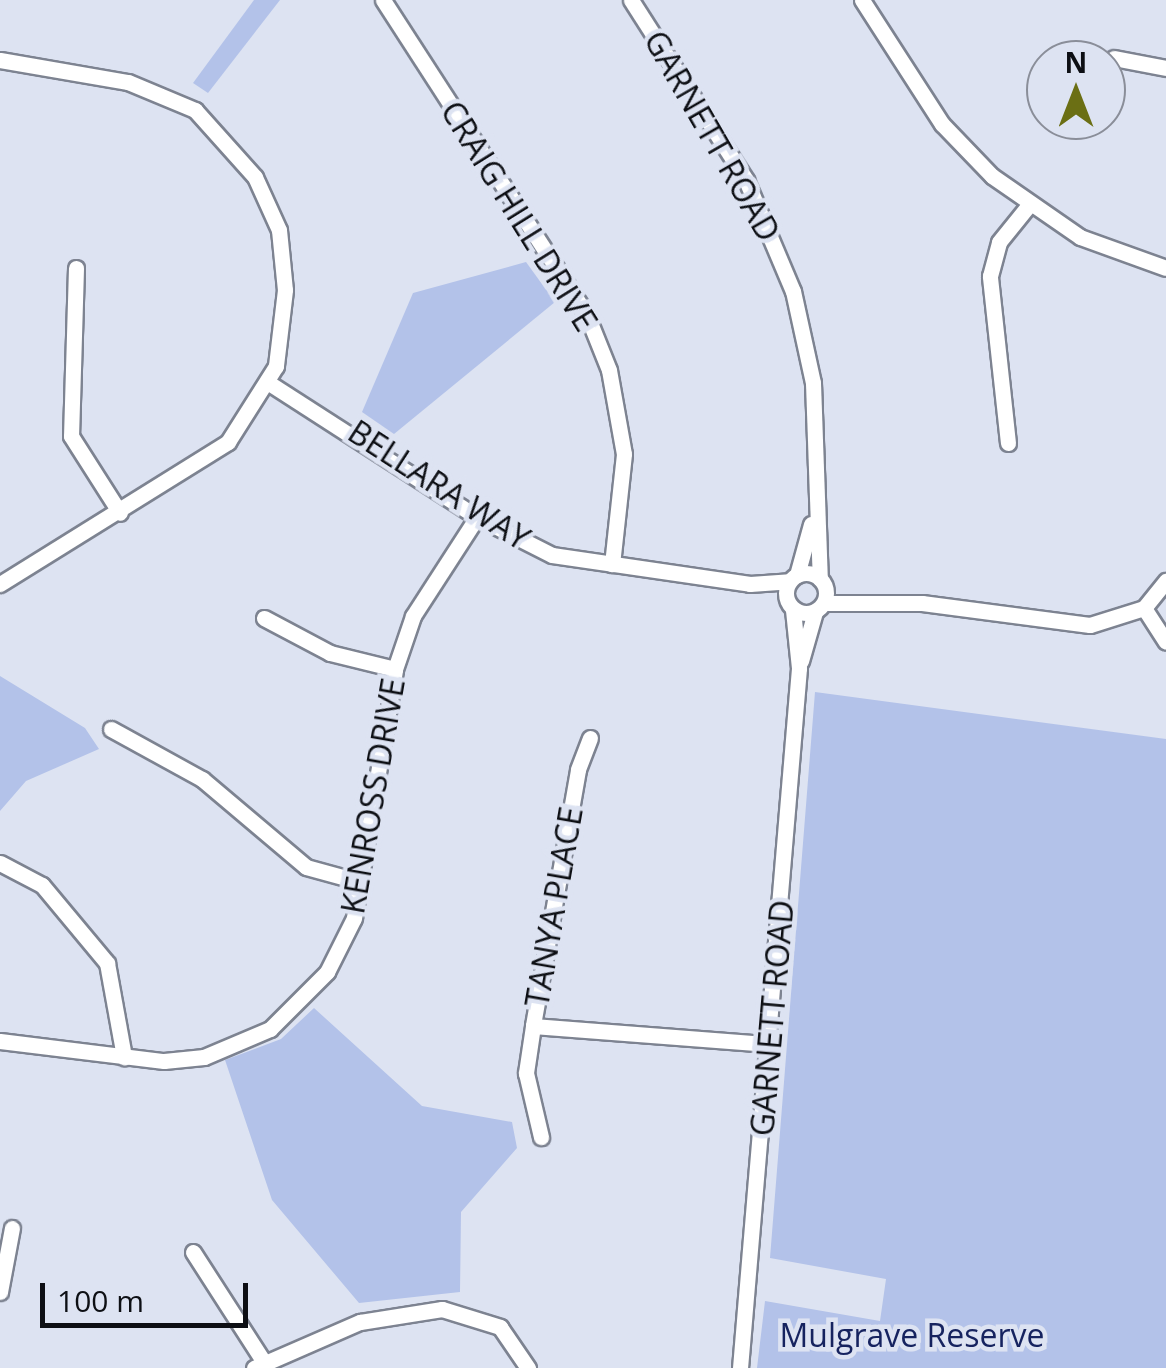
<!DOCTYPE html>
<html>
<head>
<meta charset="utf-8">
<style>
	body { margin:0 }
	#map { position:relative; width:1166px; height:1368px; overflow:hidden; background:#dde3f2; font-family:"Open Sans",sans-serif }
	div>[style] { position:absolute }
	.green>* { inset:0; background:#b3c2e9 }
	.roads { filter:drop-shadow(2px 0 #7d8391) drop-shadow(-2px 0 #7d8391) drop-shadow(0 2px #7d8391) drop-shadow(0 -2px #7d8391) }
	.minor>* { height:15px; margin:-7.5px; padding:0 7.5px; transform-origin:7.5px; border-radius:7.5px; background:#fff }
	.minor>.ring { margin:-7.5px; padding:0; box-sizing:content-box; background:none; border:15px solid #fff; border-radius:50% }
	span { translate:-50% -50%; white-space:nowrap; text-align:center; line-height:1.15; -webkit-text-stroke:9px #dde3f2; paint-order:stroke }
	.street-label { font-size:32px; color:#0d0f14 }
	.park-label { font-size:32px; color:#16235f }
	.north { position:absolute; left:1026px; top:40px; width:100px; height:100px; box-sizing:border-box; background:#dde3f2; border:2px solid #8a8e99; border-radius:50%; rotate:0deg; font-size:28px; font-weight:700; line-height:40px; text-align:center; color:#0d0f14 }
	.north::after { content:''; display:block; margin:auto; width:35px; height:45px; background:#6b6f14; clip-path:polygon(50% 0,100% 100%,50% 72%,0 100%) }
	.scale { position:absolute; left:40px; top:1283px; width:208px; height:45px; box-sizing:border-box; border:5px solid #0d0f14; border-top:0; padding-left:12px; font-size:30px; line-height:35px; white-space:nowrap; color:#0d0f14; -webkit-text-stroke:8px #dde3f2; paint-order:stroke }
</style>
</head>
<body>
<div id="map">
	<div class="green">
		<div style="clip-path:polygon(254px 0,280px 0,208px 93px,193px 83px)"></div>
		<div style="clip-path:polygon(526px 262px,555px 302px,394px 434px,362px 412px,413px 293px)"></div>
		<div style="clip-path:polygon(0 676px,85px 728px,99px 749px,26px 781px,0 811px)"></div>
		<div style="clip-path:polygon(815px 692px,1166px 739px,1166px 1368px,757px 1368px,765px 1301px,880px 1321px,886px 1279px,770px 1258px)"></div>
		<div style="clip-path:polygon(314px 1008px,422px 1106px,512px 1122px,517px 1148px,461px 1212px,460px 1292px,359px 1303px,272px 1200px,225px 1060px,281px 1039px)"></div>
	</div>
	<div class="roads">
		<div class="minor">
			<div style="left:383px;top:0;width:375px;rotate:57.1deg"></div>
			<div style="left:587px;top:315px;width:59px;rotate:68.2deg"></div>
			<div style="left:609px;top:370px;width:85px;rotate:79.9deg"></div>
			<div style="left:624px;top:454px;width:111px;rotate:96.2deg"></div>
			<div style="left:631px;top:0;width:214px;rotate:57.4deg"></div>
			<div style="left:746px;top:180px;width:121px;rotate:67.1deg"></div>
			<div style="left:793px;top:291px;width:94px;rotate:77.7deg"></div>
			<div style="left:813px;top:383px;width:196px;rotate:88deg"></div>
			<div style="left:862px;top:0;width:148px;rotate:57.2deg"></div>
			<div style="left:942px;top:124px;width:72px;rotate:46.1deg"></div>
			<div style="left:992px;top:176px;width:107px;rotate:34.7deg"></div>
			<div style="left:1080px;top:237px;width:91px;rotate:19.8deg"></div>
			<div style="left:1114px;top:58px;width:53px;rotate:10.9deg"></div>
			<div style="left:0;top:60px;width:130px;rotate:9.8deg"></div>
			<div style="left:128px;top:82px;width:73px;rotate:22.7deg"></div>
			<div style="left:195px;top:110px;width:90px;rotate:48.2deg"></div>
			<div style="left:255px;top:177px;width:58px;rotate:65.6deg"></div>
			<div style="left:279px;top:230px;width:60px;rotate:84.3deg"></div>
			<div style="left:285px;top:290px;width:77px;rotate:96.8deg"></div>
			<div style="left:276px;top:366px;width:90px;rotate:122.3deg"></div>
			<div style="left:228px;top:442px;width:269px;rotate:148.1deg"></div>
			<div style="left:76px;top:268px;width:168px;rotate:91.7deg"></div>
			<div style="left:71px;top:436px;width:91px;rotate:57.5deg"></div>
			<div style="left:269px;top:383px;width:247px;rotate:32.8deg"></div>
			<div style="left:477px;top:517px;width:84px;rotate:26.9deg"></div>
			<div style="left:552px;top:555px;width:200px;rotate:8.3deg"></div>
			<div style="left:750px;top:584px;width:39px;rotate:-4deg"></div>
			<div style="left:1008px;top:443px;width:168px;rotate:-96.2deg"></div>
			<div style="left:990px;top:276px;width:35px;rotate:-75deg"></div>
			<div style="left:999px;top:242px;width:46px;rotate:-51.1deg"></div>
			<div class="ring" style="left:786px;top:573px;width:25px;height:25px"></div>
			<div style="left:797px;top:575px;width:53px;rotate:-74.6deg"></div>
			<div style="left:824px;top:603px;width:98px"></div>
			<div style="left:922px;top:603px;width:169px;rotate:7.5deg"></div>
			<div style="left:1090px;top:625px;width:57px;rotate:-17.5deg"></div>
			<div style="left:1144px;top:608px;width:35px;rotate:-51deg"></div>
			<div style="left:1144px;top:608px;width:40px;rotate:57.1deg"></div>
			<div style="left:264px;top:618px;width:75px;rotate:27.9deg"></div>
			<div style="left:330px;top:653px;width:67px;rotate:13.8deg"></div>
			<div style="left:801px;top:661px;width:51px;rotate:-74.1deg"></div>
			<div style="left:111px;top:729px;width:104px;rotate:28.8deg"></div>
			<div style="left:202px;top:779px;width:136px;rotate:40.2deg"></div>
			<div style="left:306px;top:867px;width:53px;rotate:15.4deg"></div>
			<div style="left:590px;top:738px;width:34px;rotate:111deg"></div>
			<div style="left:578px;top:770px;width:260px;rotate:100deg"></div>
			<div style="left:533px;top:1026px;width:233px;rotate:4.4deg"></div>
			<div style="left:0;top:863px;width:47px;rotate:27.6deg"></div>
			<div style="left:42px;top:885px;width:102px;rotate:50.2deg"></div>
			<div style="left:107px;top:963px;width:96px;rotate:79.7deg"></div>
			<div style="left:533px;top:1026px;width:48px;rotate:98.5deg"></div>
			<div style="left:526px;top:1073px;width:66px;rotate:76.8deg"></div>
			<div style="left:0;top:1041px;width:165px;rotate:7deg"></div>
			<div style="left:164px;top:1061px;width:40px;rotate:-5.7deg"></div>
			<div style="left:204px;top:1057px;width:72px;rotate:-23deg"></div>
			<div style="left:270px;top:1029px;width:81px;rotate:-45deg"></div>
			<div style="left:327px;top:972px;width:60px;rotate:-63.4deg"></div>
			<div style="left:354px;top:918px;width:252px;rotate:-80.6deg"></div>
			<div style="left:395px;top:669px;width:56px;rotate:-71.2deg"></div>
			<div style="left:413px;top:616px;width:118px;rotate:-57.1deg"></div>
			<div style="left:193px;top:1252px;width:131px;rotate:57.2deg"></div>
			<div style="left:0;top:1292px;width:65px;rotate:-79.4deg"></div>
			<div style="left:254px;top:1368px;width:116px;rotate:-23.5deg"></div>
			<div style="left:360px;top:1322px;width:83px;rotate:-9deg"></div>
			<div style="left:442px;top:1309px;width:61px;rotate:17.2deg"></div>
			<div style="left:500px;top:1327px;width:50px;rotate:55.7deg"></div>
			<div style="left:740px;top:1368px;width:702px;rotate:-85.18deg"></div>
			<div style="left:799px;top:668px;width:58px;rotate:-95.9deg"></div>
		</div>
	</div>
	<div class="street-label">
		<span style="left:712px;top:136px;rotate:60deg">GARNETT ROAD</span>
		<span style="left:519px;top:216px;rotate:58deg">CRAIG HILL DRIVE</span>
		<span style="left:439px;top:485px;rotate:33deg">BELLARA WAY</span>
		<span style="left:373px;top:796px;rotate:-80deg">KENROSS DRIVE</span>
		<span style="left:554px;top:907px;rotate:-80deg">TANYA PLACE</span>
		<span style="left:772px;top:1018px;rotate:-85deg">GARNETT ROAD</span>
	</div>
	<div class="park-label">
		<span style="left:912px;top:1335px">Mulgrave Reserve</span>
	</div>
	<div class="north">N</div>
	<div class="scale">100 m</div>
</div>
</body>
</html>
